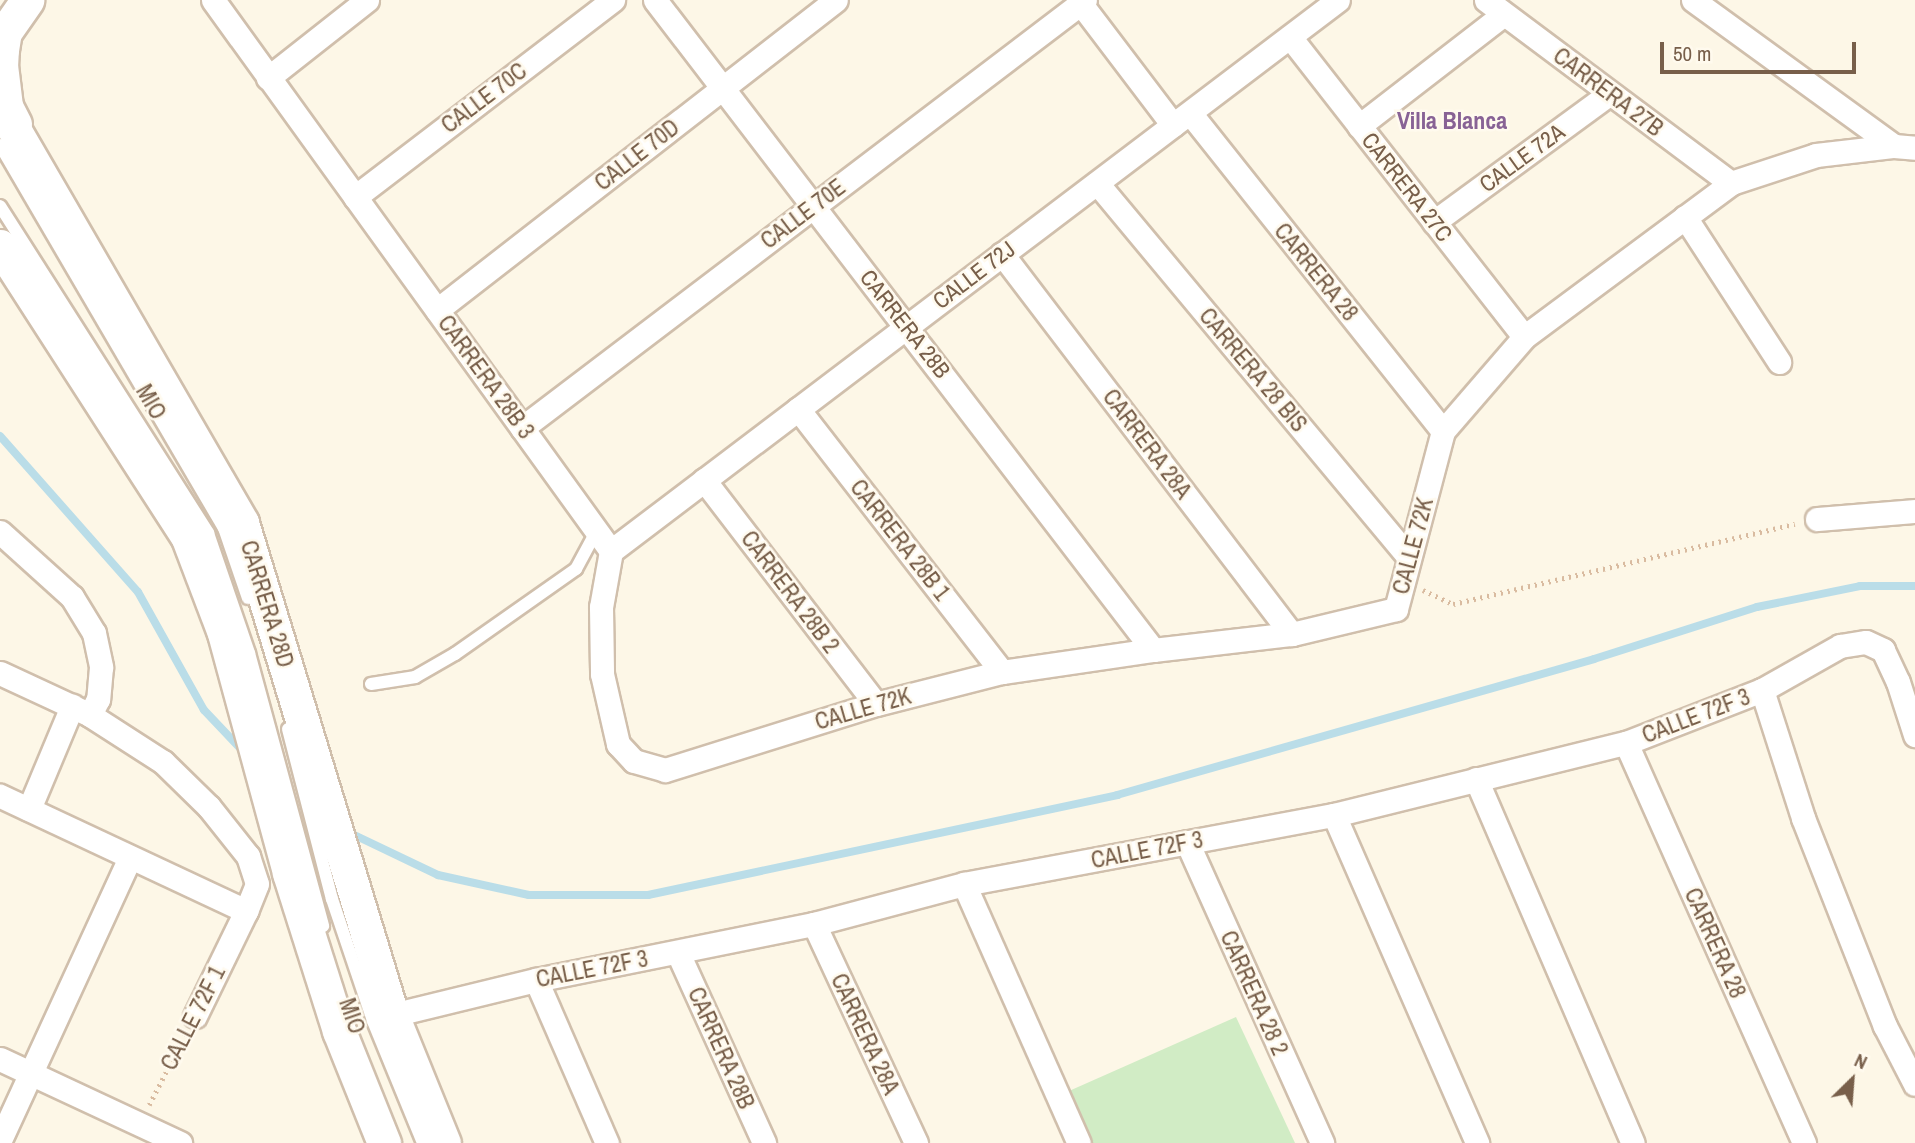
<!DOCTYPE html>
<html>
<head>
<meta charset="utf-8">
<style>
	body { margin:0 }
	#map { position:relative; width:1915px; height:1143px; overflow:hidden; background:#fdf7e7; font-family:"Archivo Narrow",sans-serif }
	div>[style] { position:absolute }
	.green>* { inset:0; background:#d1ecc5 }
	.stream>* { height:8px; margin:-4px; padding:0 4px; transform-origin:4px; border-radius:4px; background:#badde8 }
	.path>* { height:4.5px; margin-top:-2.25px; transform-origin:0; background:repeating-linear-gradient(90deg,#d9bba0 0 2px,transparent 0 7px) }
	.roads { filter:drop-shadow(2px 0 #d0bfac) drop-shadow(-2px 0 #d0bfac) drop-shadow(0 2px #d0bfac) drop-shadow(0 -2px #d0bfac) }
	.lane>* { height:12px; margin:-6px; padding:0 6px; transform-origin:6px; border-radius:6px; background:#fff }
	.street>* { height:23px; margin:-11.5px; padding:0 11.5px; transform-origin:11.5px; border-radius:11.5px; background:#fff }
	.secondary>* { height:33px; margin:-16.5px; padding:0 16.5px; transform-origin:16.5px; border-radius:16.5px; background:#fff }
	span { translate:-50% -50%; white-space:nowrap; text-align:center; line-height:1.15; -webkit-text-stroke:5px #fffaee; paint-order:stroke }
	.street-label { font-size:23px; color:#785f4a }
	.neighbourhood-label { font-size:24px; color:#886295; font-weight:700 }
	.north { position:absolute; left:1817px; top:1045px; width:70px; height:70px; -webkit-text-stroke:5px #fffaee; paint-order:stroke; rotate:25deg; font-size:19px; font-weight:700; line-height:28px; text-align:center; color:#785f4a }
	.north::after { content:''; display:block; margin:auto; width:24px; height:32px; background:#785f4a; clip-path:polygon(50% 0,100% 100%,50% 72%,0 100%) }
	.scale { position:absolute; left:1660px; top:42px; width:196px; height:32px; box-sizing:border-box; border:4px solid #785f4a; border-top:0; padding-left:9px; font-size:21px; line-height:24px; white-space:nowrap; color:#785f4a; -webkit-text-stroke:5px #fffaee; paint-order:stroke }
</style>
</head>
<body>
<div id="map">
	<div class="green">
		<div style="clip-path:polygon(1236px 1017px,1295px 1143px,1092px 1143px,1069px 1091px)"></div>
	</div>
	<div class="stream">
		<div style="left:0;top:436px;width:208px;rotate:48.5deg"></div>
		<div style="left:138px;top:592px;width:135px;rotate:60.8deg"></div>
		<div style="left:204px;top:710px;width:55px;rotate:46.5deg"></div>
		<div style="left:348px;top:832px;width:100px;rotate:25.5deg"></div>
		<div style="left:438px;top:875px;width:93px;rotate:12.4deg"></div>
		<div style="left:529px;top:895px;width:119px"></div>
		<div style="left:648px;top:895px;width:480px;rotate:-12deg"></div>
		<div style="left:1117px;top:795px;width:496px;rotate:-15.9deg"></div>
		<div style="left:1594px;top:659px;width:171px;rotate:-17.7deg"></div>
		<div style="left:1757px;top:607px;width:105px;rotate:-11.5deg"></div>
		<div style="left:1860px;top:586px;width:55px"></div>
	</div>
	<div class="path">
		<div style="left:1423px;top:590px;width:33px;rotate:25deg"></div>
		<div style="left:1453px;top:604px;width:351px;rotate:-13.2deg"></div>
		<div style="left:149px;top:1105px;width:79px;rotate:-62.8deg"></div>
	</div>
	<div class="roads">
		<div class="lane">
			<div style="left:0;top:145px;width:444px;rotate:59.7deg"></div>
			<div style="left:224px;top:528px;width:74px;rotate:71.1deg"></div>
			<div style="left:0;top:206px;width:388px;rotate:57.5deg"></div>
			<div style="left:208px;top:533px;width:127px;rotate:71.1deg"></div>
			<div style="left:249px;top:653px;width:283px;rotate:74.8deg"></div>
			<div style="left:371px;top:684px;width:45px;rotate:-9deg"></div>
			<div style="left:415px;top:677px;width:46px;rotate:-29.9deg"></div>
			<div style="left:455px;top:654px;width:148px;rotate:-35.1deg"></div>
			<div style="left:576px;top:569px;width:44px;rotate:-61.7deg"></div>
			<div style="left:288px;top:729px;width:176px;rotate:75.5deg"></div>
			<div style="left:332px;top:899px;width:129px;rotate:71.4deg"></div>
			<div style="left:373px;top:1021px;width:132px;rotate:67.7deg"></div>
		</div>
		<div class="street">
			<div style="left:213px;top:0;width:680px;rotate:54.16deg"></div>
			<div style="left:611px;top:551px;width:57px;rotate:100.1deg"></div>
			<div style="left:601px;top:607px;width:67px;rotate:89.1deg"></div>
			<div style="left:602px;top:674px;width:72px;rotate:77.1deg"></div>
			<div style="left:618px;top:744px;width:23px;rotate:47deg"></div>
			<div style="left:634px;top:761px;width:32px;rotate:16deg"></div>
			<div style="left:665px;top:770px;width:221px;rotate:-17.4deg"></div>
			<div style="left:876px;top:704px;width:130px;rotate:-14.3deg"></div>
			<div style="left:1002px;top:672px;width:153px;rotate:-8.3deg"></div>
			<div style="left:1153px;top:650px;width:140px;rotate:-6.6deg"></div>
			<div style="left:1292px;top:634px;width:107px;rotate:-13.5deg"></div>
			<div style="left:1396px;top:609px;width:184px;rotate:-75.2deg"></div>
			<div style="left:1443px;top:431px;width:124px;rotate:-49.2deg"></div>
			<div style="left:1524px;top:337px;width:258px;rotate:-36.6deg"></div>
			<div style="left:1731px;top:183px;width:89px;rotate:-18.2deg"></div>
			<div style="left:1816px;top:155px;width:79px;rotate:-6.6deg"></div>
			<div style="left:1894px;top:146px;width:21px;rotate:5deg"></div>
			<div style="left:655px;top:0;width:819px;rotate:52.54deg"></div>
			<div style="left:1078px;top:0;width:157px;rotate:52.8deg"></div>
			<div style="left:1486px;top:0;width:306px;rotate:36.8deg"></div>
			<div style="left:1693px;top:0;width:248px;rotate:36deg"></div>
			<div style="left:1290px;top:37px;width:380px;rotate:52deg"></div>
			<div style="left:268px;top:78px;width:126px;rotate:-38.2deg"></div>
			<div style="left:1190px;top:113px;width:406px;rotate:51.5deg"></div>
			<div style="left:1359px;top:126px;width:183px;rotate:-37.7deg"></div>
			<div style="left:1097px;top:183px;width:487px;rotate:50.2deg"></div>
			<div style="left:355px;top:197px;width:325px;rotate:-37.4deg"></div>
			<div style="left:1685px;top:217px;width:173px;rotate:57deg"></div>
			<div style="left:1434px;top:222px;width:217px;rotate:-36.2deg"></div>
			<div style="left:1002px;top:254px;width:478px;rotate:52.7deg"></div>
			<div style="left:437px;top:310px;width:505px;rotate:-37.85deg"></div>
			<div style="left:798px;top:409px;width:333px;rotate:52.2deg"></div>
			<div style="left:522px;top:428px;width:707px;rotate:-37.24deg"></div>
			<div style="left:704px;top:480px;width:282px;rotate:52.5deg"></div>
			<div style="left:1817px;top:519px;width:98px;rotate:-4.7deg"></div>
			<div style="left:0;top:532px;width:97px;rotate:42.1deg"></div>
			<div style="left:72px;top:597px;width:42px;rotate:58.6deg"></div>
			<div style="left:94px;top:633px;width:35px;rotate:78deg"></div>
			<div style="left:101px;top:667px;width:32px;rotate:95deg"></div>
			<div style="left:98px;top:699px;width:18px;rotate:117deg"></div>
			<div style="left:90px;top:715px;width:87px;rotate:32.8deg"></div>
			<div style="left:163px;top:762px;width:64px;rotate:44.4deg"></div>
			<div style="left:209px;top:807px;width:63px;rotate:51.5deg"></div>
			<div style="left:248px;top:856px;width:29px;rotate:72deg"></div>
			<div style="left:257px;top:884px;width:29px;rotate:112deg"></div>
			<div style="left:246px;top:911px;width:272px;rotate:-154.9deg"></div>
			<div style="left:611px;top:551px;width:912px;rotate:-37.16deg"></div>
			<div style="left:0;top:673px;width:95px;rotate:24.9deg"></div>
			<div style="left:1762px;top:690px;width:134px;rotate:72.2deg"></div>
			<div style="left:1803px;top:818px;width:224px;rotate:68.5deg"></div>
			<div style="left:1885px;top:1026px;width:65px;rotate:62.7deg"></div>
			<div style="left:1626px;top:743px;width:438px;rotate:66deg"></div>
			<div style="left:1476px;top:779px;width:396px;rotate:66.7deg"></div>
			<div style="left:29px;top:809px;width:112px;rotate:-67.3deg"></div>
			<div style="left:1334px;top:815px;width:358px;rotate:66.4deg"></div>
			<div style="left:1187px;top:842px;width:330px;rotate:65.8deg"></div>
			<div style="left:964px;top:884px;width:283px;rotate:66.1deg"></div>
			<div style="left:814px;top:924px;width:242px;rotate:65deg"></div>
			<div style="left:678px;top:953px;width:209px;rotate:65.6deg"></div>
			<div style="left:536px;top:980px;width:178px;rotate:66.5deg"></div>
			<div style="left:392px;top:1015px;width:148px;rotate:-13.7deg"></div>
			<div style="left:536px;top:980px;width:284px;rotate:-11.4deg"></div>
			<div style="left:814px;top:924px;width:155px;rotate:-14.9deg"></div>
			<div style="left:964px;top:884px;width:376px;rotate:-10.6deg"></div>
			<div style="left:1334px;top:815px;width:301px;rotate:-13.9deg"></div>
			<div style="left:1626px;top:743px;width:146px;rotate:-21.3deg"></div>
			<div style="left:1762px;top:690px;width:90px;rotate:-29.4deg"></div>
			<div style="left:1840px;top:646px;width:26px;rotate:-9deg"></div>
			<div style="left:1866px;top:642px;width:19px;rotate:25deg"></div>
			<div style="left:1883px;top:650px;width:35px;rotate:65deg"></div>
			<div style="left:1898px;top:682px;width:56px;rotate:72.2deg"></div>
			<div style="left:195px;top:1016px;width:117px;rotate:-64.1deg"></div>
			<div style="left:0;top:1059px;width:199px;rotate:25deg"></div>
			<div style="left:0;top:1140px;width:311px;rotate:-65.3deg"></div>
		</div>
		<div class="secondary">
			<div style="left:0;top:105px;width:483px;rotate:59.9deg"></div>
			<div style="left:242px;top:523px;width:514px;rotate:73.04deg"></div>
			<div style="left:392px;top:1015px;width:138px;rotate:67.9deg"></div>
			<div style="left:15px;top:124px;width:20px;rotate:-117deg"></div>
			<div style="left:6px;top:106px;width:39px;rotate:-97deg"></div>
			<div style="left:1px;top:67px;width:17px;rotate:-87deg"></div>
			<div style="left:2px;top:50px;width:18px;rotate:-81deg"></div>
			<div style="left:5px;top:32px;width:39px;rotate:-55deg"></div>
			<div style="left:0;top:246px;width:347px;rotate:57.2deg"></div>
			<div style="left:188px;top:538px;width:102px;rotate:69.2deg"></div>
			<div style="left:224px;top:633px;width:249px;rotate:74.8deg"></div>
			<div style="left:289px;top:873px;width:166px;rotate:72.4deg"></div>
			<div style="left:339px;top:1031px;width:121px;rotate:68.1deg"></div>
		</div>
	</div>
	<div class="street-label">
		<span style="left:1608px;top:92px;rotate:37deg">CARRERA 27B</span>
		<span style="left:484px;top:98px;rotate:-37deg">CALLE 70C</span>
		<span style="left:637px;top:155px;rotate:-38deg">CALLE 70D</span>
		<span style="left:1522px;top:158px;rotate:-36deg">CALLE 72A</span>
		<span style="left:1407px;top:187px;rotate:52deg">CARRERA 27C</span>
		<span style="left:803px;top:214px;rotate:-37deg">CALLE 70E</span>
		<span style="left:1316px;top:272px;rotate:51deg">CARRERA 28</span>
		<span style="left:974px;top:275px;rotate:-37deg">CALLE 72J</span>
		<span style="left:905px;top:324px;rotate:52deg">CARRERA 28B</span>
		<span style="left:1253px;top:370px;rotate:50deg">CARRERA 28 BIS</span>
		<span style="left:486px;top:377px;rotate:54deg">CARRERA 28B 3</span>
		<span style="left:151px;top:402px;rotate:60deg">MIO</span>
		<span style="left:1147px;top:444px;rotate:53deg">CARRERA 28A</span>
		<span style="left:900px;top:540px;rotate:52deg">CARRERA 28B 1</span>
		<span style="left:1413px;top:546px;rotate:-75deg">CALLE 72K</span>
		<span style="left:790px;top:592px;rotate:53deg">CARRERA 28B 2</span>
		<span style="left:267px;top:604px;rotate:73deg">CARRERA 28D</span>
		<span style="left:863px;top:709px;rotate:-16deg">CALLE 72K</span>
		<span style="left:1696px;top:716px;rotate:-21deg">CALLE 72F 3</span>
		<span style="left:1147px;top:850px;rotate:-11deg">CALLE 72F 3</span>
		<span style="left:1715px;top:943px;rotate:66deg">CARRERA 28</span>
		<span style="left:592px;top:969px;rotate:-11deg">CALLE 72F 3</span>
		<span style="left:1254px;top:993px;rotate:66deg">CARRERA 28 2</span>
		<span style="left:352px;top:1016px;rotate:71deg">MIO</span>
		<span style="left:193px;top:1018px;rotate:-63deg">CALLE 72F 1</span>
		<span style="left:865px;top:1034px;rotate:65deg">CARRERA 28A</span>
		<span style="left:721px;top:1048px;rotate:66deg">CARRERA 28B</span>
	</div>
	<div class="neighbourhood-label">
		<span style="left:1452px;top:121px">Villa Blanca</span>
	</div>
	<div class="north">N</div>
	<div class="scale">50 m</div>
</div>
</body>
</html>
